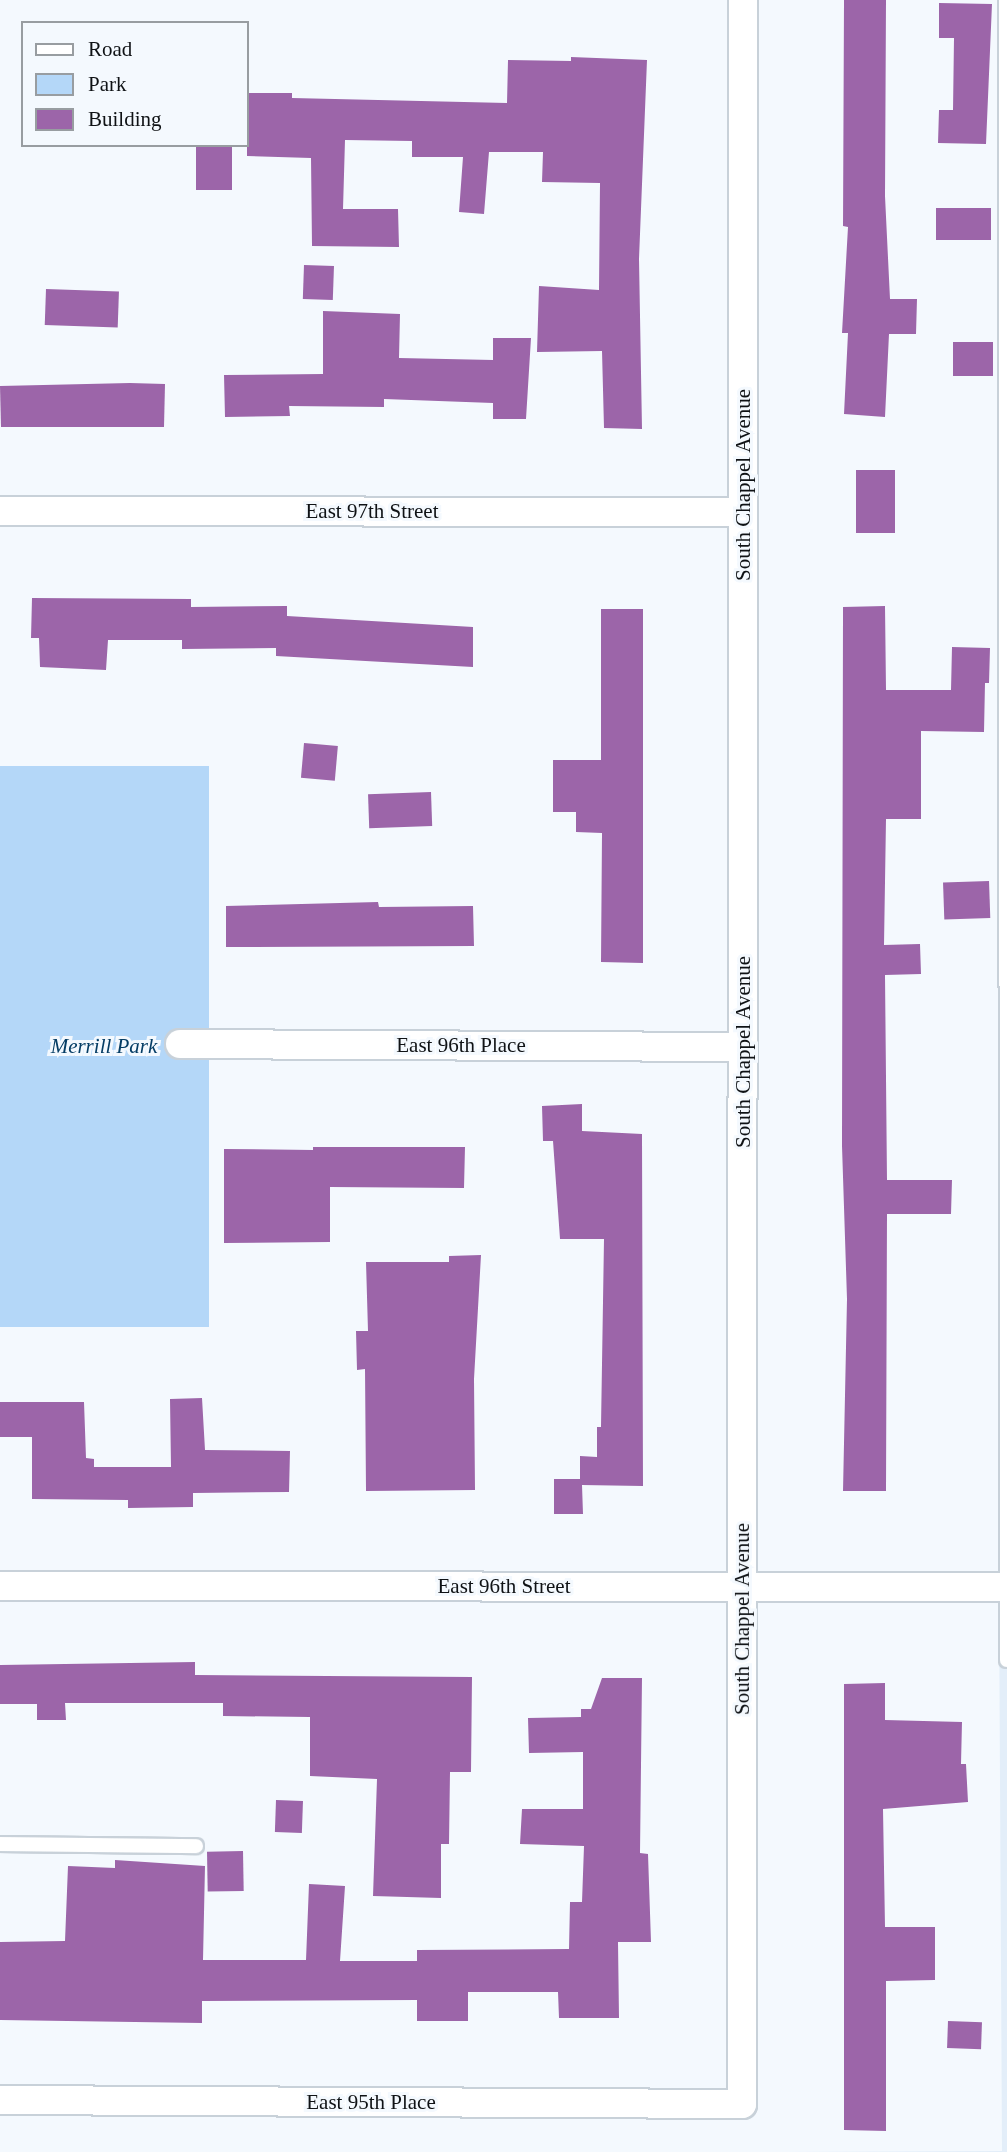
<!DOCTYPE html>
<html>
<head>
<meta charset="utf-8">
<style>
	body { margin:0 }
	#map { position:relative; width:1007px; height:2152px; overflow:hidden; background:#f4f9fe; font-family:Georgia,serif }
	div>[style] { position:absolute }
	.built>* { inset:0; background:#e3eef9 }
	.green>* { inset:0; background:#b4d7f8; transform-origin:0 0 }
	.building>* { inset:0; background:#9c65a9; transform-origin:0 0 }
	.roads { filter:drop-shadow(2px 0 #c8d1d9) drop-shadow(-2px 0 #c8d1d9) drop-shadow(0 2px #c8d1d9) drop-shadow(0 -2px #c8d1d9) }
	.service>* { height:14px; margin:-7px; padding:0 7px; transform-origin:7px; border-radius:7px; background:#fff }
	.minor>* { height:28px; margin:-14px; padding:0 14px; transform-origin:14px; border-radius:14px; background:#fff }
	span { translate:-50% -50%; white-space:nowrap; text-align:center; line-height:1.15; -webkit-text-stroke:6px #f4f9fe; paint-order:stroke }
	.street-label { font-size:21px; color:#0f1215 }
	.park-label { font-size:21px; color:#053d65; font-style:italic }
	.legend { position:absolute; left:21px; top:21px; width:228px; height:126px; box-sizing:border-box; background:#f4f9fe; border:2px solid #989da1; margin:0; padding:9px 12px; list-style:none; font-size:21px; color:#0f1215 }
	.legend li { display:flex; align-items:center; gap:14px; height:35px }
	.legend b { width:35px; border:2px solid #989da1 }
</style>
</head>
<body>
<div id="map">
	<div class="built">
		<div style="clip-path:polygon(999px 1595px,1007px 1595px,1007px 2152px,784px 2152px,1002px 2151px)"></div>
	</div>
	<div class="green">
		<div style="left:0;top:766px;width:209px;height:561px"></div>
	</div>
	<div class="building">
		<div style="clip-path:polygon(844px 0,886px 0,885px 196px,890px 299px,917px 299px,916px 334px,889px 334px,885px 417px,844px 414px,848px 333px,842px 333px,848px 227px,843px 226px)"></div>
		<div style="clip-path:polygon(939px 3px,992px 4px,986px 144px,938px 143px,939px 110px,953px 110px,954px 38px,939px 38px)"></div>
		<div style="clip-path:polygon(571px 57px,647px 60px,639px 259px,642px 429px,604px 428px,602px 351px,537px 352px,539px 286px,599px 290px,600px 183px,542px 182px,543px 152px,489px 152px,484px 214px,459px 212px,463px 157px,412px 157px,412px 141px,345px 140px,343px 209px,398px 209px,399px 247px,312px 246px,311px 158px,247px 156px,247px 93px,292px 93px,292px 98px,507px 103px,508px 60px,571px 61px)"></div>
		<div style="left:196px;top:147px;width:36px;height:43px"></div>
		<div style="left:936px;top:208px;width:55px;height:32px"></div>
		<div style="left:304px;top:265px;width:30px;height:34px;rotate:2deg"></div>
		<div style="left:46px;top:289px;width:73px;height:36px;rotate:2deg"></div>
		<div style="clip-path:polygon(323px 311px,400px 314px,399px 358px,493px 360px,493px 338px,531px 338px,526px 419px,493px 419px,493px 403px,384px 399px,384px 407px,289px 406px,290px 416px,225px 417px,224px 375px,323px 374px)"></div>
		<div style="left:993px;top:342px;width:34px;height:40px;rotate:90deg"></div>
		<div style="clip-path:polygon(130px 383px,165px 384px,164px 427px,1px 427px,0 386px)"></div>
		<div style="left:856px;top:470px;width:39px;height:63px"></div>
		<div style="clip-path:polygon(32px 598px,191px 599px,191px 607px,287px 606px,287px 616px,473px 627px,473px 667px,276px 656px,276px 648px,182px 649px,182px 640px,108px 640px,106px 670px,40px 667px,39px 638px,31px 638px)"></div>
		<div style="clip-path:polygon(885px 606px,886px 690px,951px 690px,952px 647px,990px 648px,989px 683px,985px 683px,984px 732px,921px 731px,921px 819px,886px 819px,884px 945px,920px 944px,921px 974px,885px 975px,887px 1180px,952px 1180px,951px 1214px,887px 1214px,886px 1491px,843px 1491px,847px 1299px,842px 1146px,843px 607px)"></div>
		<div style="clip-path:polygon(601px 609px,643px 609px,643px 963px,601px 962px,602px 833px,576px 832px,576px 812px,553px 812px,553px 760px,601px 760px)"></div>
		<div style="left:304px;top:743px;width:34px;height:35px;rotate:5deg"></div>
		<div style="left:431px;top:792px;width:34px;height:63px;rotate:88deg"></div>
		<div style="left:989px;top:881px;width:37px;height:46px;rotate:88deg"></div>
		<div style="clip-path:polygon(378px 902px,379px 907px,473px 906px,474px 946px,226px 947px,226px 906px)"></div>
		<div style="clip-path:polygon(582px 1104px,582px 1131px,642px 1134px,643px 1486px,582px 1485px,583px 1514px,554px 1514px,554px 1479px,580px 1479px,580px 1456px,597px 1457px,597px 1427px,601px 1427px,604px 1239px,560px 1239px,553px 1141px,543px 1141px,542px 1106px)"></div>
		<div style="clip-path:polygon(313px 1147px,465px 1147px,464px 1188px,330px 1187px,330px 1242px,224px 1243px,224px 1149px,313px 1150px)"></div>
		<div style="clip-path:polygon(481px 1255px,474px 1379px,475px 1490px,366px 1491px,365px 1369px,357px 1370px,356px 1331px,368px 1331px,366px 1262px,449px 1262px,449px 1256px)"></div>
		<div style="clip-path:polygon(202px 1398px,205px 1450px,290px 1451px,289px 1492px,193px 1493px,193px 1507px,128px 1508px,128px 1500px,32px 1499px,32px 1437px,0 1437px,0 1402px,84px 1402px,86px 1458px,94px 1459px,94px 1467px,171px 1467px,170px 1399px)"></div>
		<div style="clip-path:polygon(195px 1662px,195px 1675px,472px 1677px,471px 1772px,450px 1772px,449px 1844px,441px 1844px,441px 1898px,373px 1896px,377px 1779px,310px 1776px,310px 1717px,223px 1716px,223px 1703px,65px 1703px,66px 1720px,37px 1720px,37px 1704px,0 1704px,0 1665px)"></div>
		<div style="clip-path:polygon(602px 1678px,642px 1678px,640px 1853px,648px 1854px,651px 1942px,618px 1942px,619px 2018px,559px 2018px,558px 1992px,468px 1992px,468px 2021px,417px 2021px,417px 2000px,202px 2001px,202px 2023px,0 2020px,0 1942px,65px 1941px,68px 1866px,115px 1868px,115px 1860px,205px 1866px,203px 1960px,306px 1960px,309px 1884px,345px 1886px,340px 1961px,417px 1961px,417px 1950px,569px 1949px,570px 1902px,582px 1902px,584px 1846px,520px 1844px,522px 1809px,583px 1809px,583px 1752px,529px 1753px,528px 1718px,581px 1717px,581px 1709px,591px 1709px)"></div>
		<div style="clip-path:polygon(885px 1683px,885px 1720px,962px 1722px,961px 1764px,966px 1764px,968px 1802px,883px 1809px,885px 1927px,935px 1927px,935px 1980px,886px 1981px,886px 2131px,844px 2130px,844px 1684px)"></div>
		<div style="left:276px;top:1800px;width:27px;height:32px;rotate:2deg"></div>
		<div style="left:243px;top:1851px;width:40px;height:36px;rotate:89deg"></div>
		<div style="left:948px;top:2021px;width:34px;height:27px;rotate:2deg"></div>
	</div>
	<div class="roads">
		<div class="service">
			<div style="left:1006px;top:0;width:1660px;rotate:89.97deg"></div>
			<div style="left:0;top:1844px;width:196px;rotate:0.6deg"></div>
		</div>
		<div class="minor">
			<div style="left:0;top:511px;width:743px;rotate:0.08deg"></div>
			<div style="left:180px;top:1044px;width:563px;rotate:0.31deg"></div>
			<div style="left:0;top:1586px;width:1007px;rotate:0.06deg"></div>
			<div style="left:0;top:2100px;width:742px;rotate:0.31deg"></div>
			<div style="left:742px;top:2104px;width:2104px;rotate:-89.97deg"></div>
		</div>
	</div>
	<div class="street-label">
		<span style="left:743px;top:485px;rotate:-90deg">South Chappel Avenue</span>
		<span style="left:372px;top:511px">East 97th Street</span>
		<span style="left:461px;top:1045px">East 96th Place</span>
		<span style="left:743px;top:1052px;rotate:-90deg">South Chappel Avenue</span>
		<span style="left:504px;top:1586px">East 96th Street</span>
		<span style="left:742px;top:1619px;rotate:-90deg">South Chappel Avenue</span>
		<span style="left:371px;top:2102px">East 95th Place</span>
	</div>
	<div class="park-label">
		<span style="left:104px;top:1046px">Merrill Park</span>
	</div>
	<ul class="legend">
	<li><b style="height:9px;background:#fff"></b>Road</li>
	<li><b style="height:19px;background:#b4d7f8"></b>Park</li>
	<li><b style="height:19px;background:#9c65a9"></b>Building</li>
	</ul>
</div>
</body>
</html>
